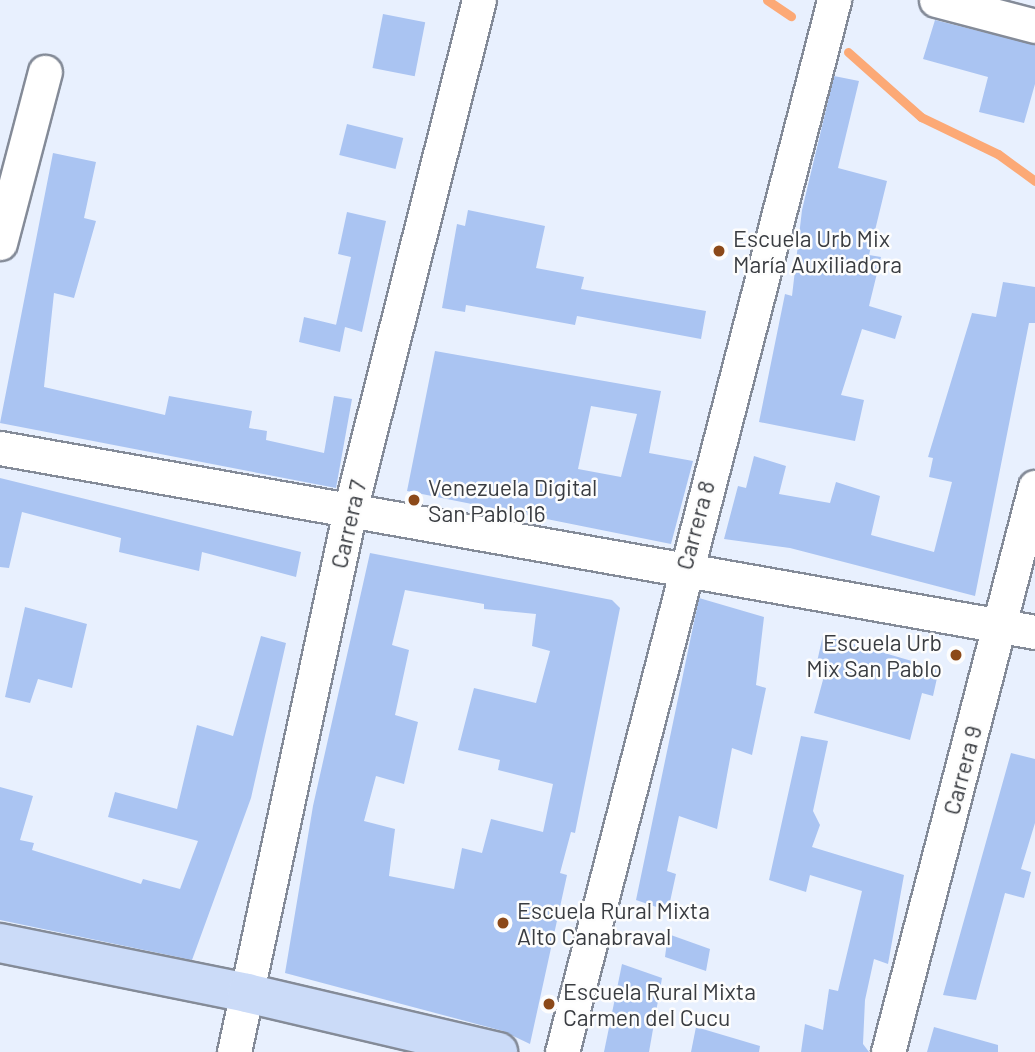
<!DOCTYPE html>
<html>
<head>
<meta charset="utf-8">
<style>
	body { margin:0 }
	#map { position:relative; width:1035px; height:1052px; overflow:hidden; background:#e8f0fe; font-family:Barlow,sans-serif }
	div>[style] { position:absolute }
	.stream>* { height:9px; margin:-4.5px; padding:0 4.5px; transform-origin:4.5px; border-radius:4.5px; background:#fca976 }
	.building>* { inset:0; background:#aac4f2; transform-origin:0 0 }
	.roads { filter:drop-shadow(2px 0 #848b98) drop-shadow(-2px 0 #848b98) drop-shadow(0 2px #848b98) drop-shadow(0 -2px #848b98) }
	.minor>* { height:33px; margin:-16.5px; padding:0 16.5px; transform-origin:16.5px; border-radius:16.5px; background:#fff }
	.major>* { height:38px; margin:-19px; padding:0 19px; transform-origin:19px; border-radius:19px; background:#cbdbf8 }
	.dots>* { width:19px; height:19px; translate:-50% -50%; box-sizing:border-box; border:4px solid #fdfdfd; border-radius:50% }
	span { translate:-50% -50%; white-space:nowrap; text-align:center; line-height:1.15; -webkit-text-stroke:5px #fdfdfd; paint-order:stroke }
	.poi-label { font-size:23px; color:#393c41 }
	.left { translate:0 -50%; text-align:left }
	.right { translate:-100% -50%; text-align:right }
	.street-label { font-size:23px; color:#393c41 }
</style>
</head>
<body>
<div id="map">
	<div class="stream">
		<div style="left:767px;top:0;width:29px;rotate:34deg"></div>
		<div style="left:848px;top:52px;width:98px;rotate:41.7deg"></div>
		<div style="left:921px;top:117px;width:85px;rotate:25.7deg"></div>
		<div style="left:998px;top:154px;width:46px;rotate:36.1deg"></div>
	</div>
	<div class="building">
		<div style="left:383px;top:14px;width:43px;height:55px;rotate:11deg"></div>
		<div style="clip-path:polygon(935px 20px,1035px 45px,1035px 84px,1024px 123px,979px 112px,988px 77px,923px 59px)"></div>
		<div style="clip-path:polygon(834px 76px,859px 81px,838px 168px,887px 181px,869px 255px,881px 257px,869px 306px,902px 316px,895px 339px,862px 329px,841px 395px,864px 400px,855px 441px,759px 422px,785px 294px,792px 296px,802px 210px)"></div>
		<div style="left:347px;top:124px;width:58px;height:32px;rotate:14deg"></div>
		<div style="clip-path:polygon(53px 153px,96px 162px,84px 218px,96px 221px,74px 298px,54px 293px,44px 387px,165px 415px,169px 396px,252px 411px,249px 428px,267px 431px,266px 440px,324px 453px,334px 396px,352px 399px,336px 488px,0 423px)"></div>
		<div style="clip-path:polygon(468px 210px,545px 226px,536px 268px,584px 277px,581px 289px,706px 311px,701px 339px,577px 316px,575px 325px,466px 305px,465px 312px,442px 308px,457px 224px,465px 226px)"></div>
		<div style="clip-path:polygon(347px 212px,386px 221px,362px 332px,345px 327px,340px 352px,299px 342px,304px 317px,345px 327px,336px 325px,351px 257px,338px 254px)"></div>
		<div style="clip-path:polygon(1003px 282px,1035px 287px,1035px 323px,1029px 323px,975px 596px,790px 548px,724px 539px,738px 486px,746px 488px,754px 456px,786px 466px,779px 494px,830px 503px,836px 482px,880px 496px,871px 535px,934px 552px,952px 482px,929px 477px,933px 458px,928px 457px,972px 313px,996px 317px)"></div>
		<div style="clip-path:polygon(evenodd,435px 351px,661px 391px,649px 453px,693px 461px,671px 544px,407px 491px,435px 351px,591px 406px,637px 414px,621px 477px,578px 469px,591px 406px)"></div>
		<div style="clip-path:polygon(0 478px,301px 552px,296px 577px,202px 552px,199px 571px,119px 552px,121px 538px,22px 512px,9px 568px,0 567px)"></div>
		<div style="clip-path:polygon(evenodd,370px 553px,612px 600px,620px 608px,575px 833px,571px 832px,560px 873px,567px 875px,530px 1044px,503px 1031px,285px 973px,313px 806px,370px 553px,405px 590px,484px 604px,484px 609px,536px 614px,532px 646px,550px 651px,536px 703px,474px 688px,458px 750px,500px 760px,498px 770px,553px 784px,543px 832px,491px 819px,482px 853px,462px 848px,454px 889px,389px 876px,395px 829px,364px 821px,376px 776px,404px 784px,418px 722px,395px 715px,409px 650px,392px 645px,405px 590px)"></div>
		<div style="clip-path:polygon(699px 598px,764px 617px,756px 685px,766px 688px,752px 755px,732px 748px,717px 829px,679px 816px,667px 871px,676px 874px,668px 911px,636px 900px)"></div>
		<div style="clip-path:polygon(25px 607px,87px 624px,72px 688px,38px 679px,30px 703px,5px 697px)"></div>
		<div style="clip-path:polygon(823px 635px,939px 669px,933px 696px,922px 693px,910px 740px,814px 713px,827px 665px,817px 662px)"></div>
		<div style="clip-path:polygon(261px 636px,286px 643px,251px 798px,192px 960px,0 920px,0 787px,33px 796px,20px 840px,34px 843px,32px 850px,141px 884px,143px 879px,180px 889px,198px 841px,108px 817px,115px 792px,177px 809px,197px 725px,233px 736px)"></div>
		<div style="clip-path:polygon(801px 736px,828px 741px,813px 811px,820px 825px,812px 847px,904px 875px,888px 964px,874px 959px,865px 1000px,863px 1044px,869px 1052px,801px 1052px,805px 1024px,823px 1030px,829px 989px,838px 991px,862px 891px,810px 875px,806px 892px,769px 880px)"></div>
		<div style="clip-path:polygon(1011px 753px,1035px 759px,1035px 823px,1021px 869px,1031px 872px,1024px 898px,1005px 893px,976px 1000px,943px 995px)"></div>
		<div style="clip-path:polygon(668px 934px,710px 949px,706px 971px,665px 957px)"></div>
		<div style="clip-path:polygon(622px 964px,662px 978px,649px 1052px,604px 1052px)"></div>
		<div style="clip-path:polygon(696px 1027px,760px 1046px,759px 1052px,691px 1052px)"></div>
		<div style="clip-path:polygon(934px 1027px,998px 1045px,998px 1052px,927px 1052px)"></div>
	</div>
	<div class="roads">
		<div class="minor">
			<div style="left:936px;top:0;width:102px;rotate:14.7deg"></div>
			<div style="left:0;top:243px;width:177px;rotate:-75.3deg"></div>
			<div style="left:0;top:448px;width:1051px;rotate:10.08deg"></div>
			<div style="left:234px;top:1052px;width:554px;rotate:-77.92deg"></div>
			<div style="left:350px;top:510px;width:526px;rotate:-75.81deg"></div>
			<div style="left:562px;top:1052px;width:1087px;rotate:-75.5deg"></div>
			<div style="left:888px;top:1052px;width:584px;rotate:-75.42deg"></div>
		</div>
		<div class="major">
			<div style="left:0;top:943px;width:252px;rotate:11.4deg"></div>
			<div style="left:247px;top:993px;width:258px;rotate:13.2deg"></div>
		</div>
	</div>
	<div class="dots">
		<div style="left:719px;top:251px;background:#8c4919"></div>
		<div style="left:414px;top:500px;background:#8c4919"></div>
		<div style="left:956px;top:655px;background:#8c4919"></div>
		<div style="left:503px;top:923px;background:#8c4919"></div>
		<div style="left:549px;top:1004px;background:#8c4919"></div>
	</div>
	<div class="poi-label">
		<span class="left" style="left:733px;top:251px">Escuela Urb Mix<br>María Auxiliadora</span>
		<span class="left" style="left:428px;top:500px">Venezuela Digital<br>San Pablo16</span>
		<span class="right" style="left:942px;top:655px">Escuela Urb<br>Mix San Pablo</span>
		<span class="left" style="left:517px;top:923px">Escuela Rural Mixta<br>Alto Canabraval</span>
		<span class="left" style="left:563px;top:1004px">Escuela Rural Mixta<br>Carmen del Cucu</span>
	</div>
	<div class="street-label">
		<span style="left:348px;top:524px;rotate:-77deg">Carrera 7</span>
		<span style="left:695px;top:525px;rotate:-75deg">Carrera 8</span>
		<span style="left:962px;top:770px;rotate:-75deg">Carrera 9</span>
	</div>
</div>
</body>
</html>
